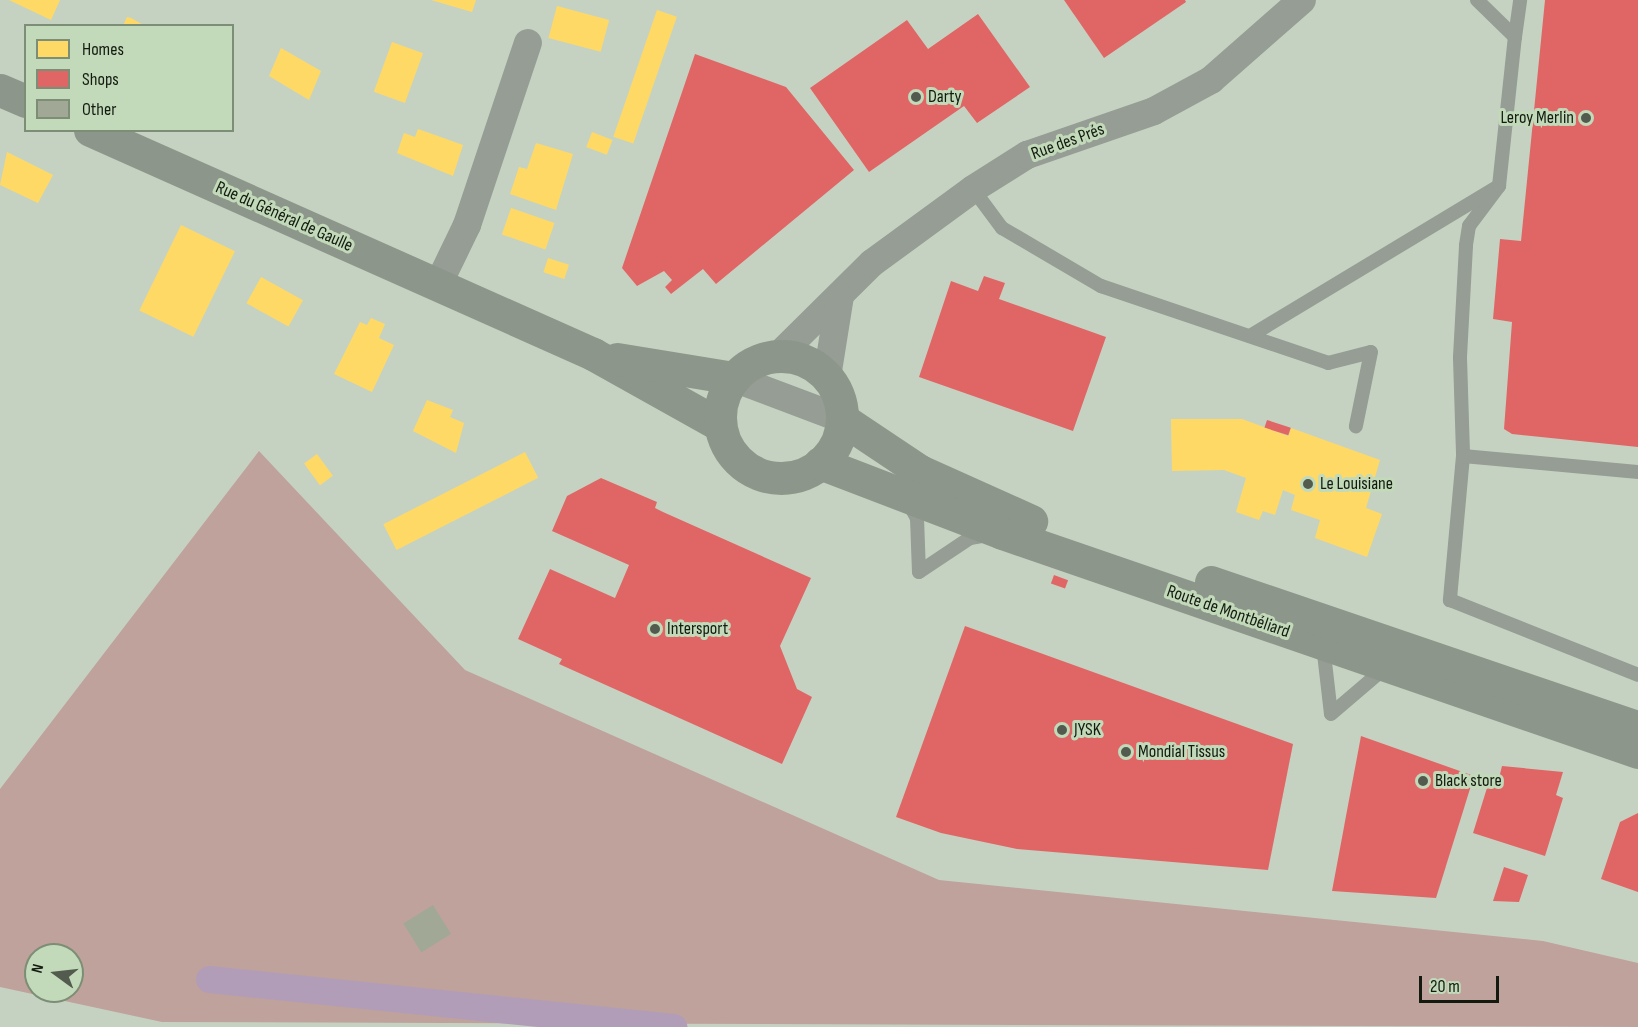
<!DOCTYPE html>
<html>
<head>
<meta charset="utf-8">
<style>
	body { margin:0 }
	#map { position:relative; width:1638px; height:1027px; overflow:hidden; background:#c6d2c1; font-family:"Sofia Sans Condensed",sans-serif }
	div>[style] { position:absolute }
	.forest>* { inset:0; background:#bfa29b }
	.homes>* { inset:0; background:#ffd966; transform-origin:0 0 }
	.shops>* { inset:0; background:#e06666; transform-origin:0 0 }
	.canal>* { height:27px; margin:-13.5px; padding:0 13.5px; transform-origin:13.5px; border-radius:13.5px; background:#b29db9 }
	.building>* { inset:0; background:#a1a996; transform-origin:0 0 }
	.lane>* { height:14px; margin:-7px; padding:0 7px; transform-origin:7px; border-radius:7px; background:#969d94 }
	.street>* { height:28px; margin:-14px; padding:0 14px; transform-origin:14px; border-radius:14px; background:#969d94 }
	.primary>* { height:33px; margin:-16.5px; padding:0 16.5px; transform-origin:16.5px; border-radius:16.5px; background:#8d968a }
	.primary>.ring { margin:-16.5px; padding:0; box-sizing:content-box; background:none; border:33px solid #8d968a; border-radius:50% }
	.dots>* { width:16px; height:16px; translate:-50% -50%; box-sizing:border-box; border:3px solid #c2dab9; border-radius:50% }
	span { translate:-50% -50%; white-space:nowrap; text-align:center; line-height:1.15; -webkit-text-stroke:6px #c2dab9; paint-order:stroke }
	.poi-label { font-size:18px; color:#131b10 }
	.left { translate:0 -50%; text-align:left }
	.right { translate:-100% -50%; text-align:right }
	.street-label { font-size:18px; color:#131b10 }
	.legend { position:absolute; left:24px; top:24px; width:210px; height:108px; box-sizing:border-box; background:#c2dab9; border:2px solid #7c8e75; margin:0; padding:8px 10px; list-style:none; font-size:18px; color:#131b10 }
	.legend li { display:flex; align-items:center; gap:12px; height:30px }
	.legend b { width:30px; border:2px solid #7c8e75 }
	.north { position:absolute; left:24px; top:943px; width:60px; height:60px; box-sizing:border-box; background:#c2dab9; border:2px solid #7c8e75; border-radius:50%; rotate:285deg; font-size:16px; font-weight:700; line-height:24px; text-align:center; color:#131b10 }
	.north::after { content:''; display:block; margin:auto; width:21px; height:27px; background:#525b4e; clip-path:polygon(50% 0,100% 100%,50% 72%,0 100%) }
	.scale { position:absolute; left:1419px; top:976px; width:80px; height:27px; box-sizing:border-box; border:3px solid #131b10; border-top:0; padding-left:8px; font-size:18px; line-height:21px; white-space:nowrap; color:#131b10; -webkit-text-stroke:4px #c2dab9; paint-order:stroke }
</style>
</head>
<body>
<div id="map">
	<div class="forest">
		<div style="clip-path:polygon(evenodd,259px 451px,465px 670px,939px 880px,1543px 941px,1638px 963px,1638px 1027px,162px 1022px,0 987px,0 789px,259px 451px,36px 955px,72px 955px,72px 991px,36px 991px,36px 955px)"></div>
	</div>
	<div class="homes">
		<div style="clip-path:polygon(9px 0,60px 0,51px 20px)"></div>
		<div style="clip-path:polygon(431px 0,476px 0,472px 12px)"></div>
		<div style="left:557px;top:6px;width:54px;height:33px;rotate:15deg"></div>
		<div style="left:657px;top:10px;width:21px;height:134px;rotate:19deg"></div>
		<div style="clip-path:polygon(127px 17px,131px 18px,145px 26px,123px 26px)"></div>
		<div style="left:392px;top:42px;width:33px;height:53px;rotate:20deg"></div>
		<div style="clip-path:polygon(281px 48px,321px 71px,309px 100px,269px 76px)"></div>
		<div style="clip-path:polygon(418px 129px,463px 145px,453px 176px,397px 153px,404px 133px,415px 137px)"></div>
		<div style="left:592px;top:132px;width:22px;height:16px;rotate:21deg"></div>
		<div style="clip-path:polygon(536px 143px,573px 154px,556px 210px,510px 194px,519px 167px,527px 169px)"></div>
		<div style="clip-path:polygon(7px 152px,53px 175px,38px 203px,0 185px)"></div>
		<div style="left:511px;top:208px;width:46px;height:28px;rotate:19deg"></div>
		<div style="left:181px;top:225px;width:60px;height:95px;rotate:26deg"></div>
		<div style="left:548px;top:258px;width:22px;height:15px;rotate:18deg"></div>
		<div style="left:261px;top:277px;width:48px;height:30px;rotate:29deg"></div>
		<div style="clip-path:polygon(371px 318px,385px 324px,379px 338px,394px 345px,372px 392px,334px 374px,360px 322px,367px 325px)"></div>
		<div style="clip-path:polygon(427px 400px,453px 410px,450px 417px,464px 423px,456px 453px,413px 431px)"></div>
		<div style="clip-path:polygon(1171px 419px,1242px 419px,1288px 436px,1291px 428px,1380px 460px,1366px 508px,1382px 514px,1367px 557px,1315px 538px,1320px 520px,1291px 510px,1295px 495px,1283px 490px,1275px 515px,1263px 511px,1259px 520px,1236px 512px,1246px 478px,1224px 470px,1172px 471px)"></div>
		<div style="left:525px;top:452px;width:29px;height:159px;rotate:63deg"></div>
		<div style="left:317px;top:454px;width:27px;height:16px;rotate:54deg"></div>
	</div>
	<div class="shops">
		<div style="clip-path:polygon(1064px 0,1185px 0,1186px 2px,1104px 58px)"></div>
		<div style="clip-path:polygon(1545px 0,1638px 0,1638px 447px,1512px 434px,1504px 429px,1512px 322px,1493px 319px,1500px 239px,1521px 241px)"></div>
		<div style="clip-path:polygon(978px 14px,1030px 87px,977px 123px,964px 106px,869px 172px,810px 88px,907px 20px,928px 49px)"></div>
		<div style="clip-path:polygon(695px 54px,786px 87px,854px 170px,716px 284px,703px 269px,671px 294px,665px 287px,672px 280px,664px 271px,637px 286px,622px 268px)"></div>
		<div style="clip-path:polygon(984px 276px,1005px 283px,999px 299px,1106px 337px,1073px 431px,919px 377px,951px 281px,978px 291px)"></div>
		<div style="left:1267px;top:420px;width:25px;height:8px;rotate:18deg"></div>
		<div style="clip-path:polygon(601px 478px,657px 502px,655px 508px,663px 512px,811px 578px,780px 646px,797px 689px,812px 697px,782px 764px,559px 664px,562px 659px,518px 639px,550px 569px,615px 598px,629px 565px,552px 531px,567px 496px)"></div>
		<div style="left:1054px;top:575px;width:15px;height:9px;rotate:20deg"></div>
		<div style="clip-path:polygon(965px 626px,1293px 744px,1268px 870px,1017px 849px,941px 833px,896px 817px)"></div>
		<div style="clip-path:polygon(1361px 736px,1474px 776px,1436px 898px,1332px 891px)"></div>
		<div style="clip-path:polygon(1502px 766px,1563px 772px,1556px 795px,1563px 798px,1545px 856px,1473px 833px,1491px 775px,1499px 778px)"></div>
		<div style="clip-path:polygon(1638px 813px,1638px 892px,1601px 879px,1620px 822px)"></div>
		<div style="clip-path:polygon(1504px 867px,1528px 875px,1519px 902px,1493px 901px)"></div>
	</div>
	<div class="canal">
		<div style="left:209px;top:979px;width:467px;rotate:5.9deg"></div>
	</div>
	<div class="building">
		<div style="left:433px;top:905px;width:34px;height:35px;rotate:58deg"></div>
	</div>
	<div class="lane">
		<div style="left:1515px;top:37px;width:37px;rotate:-82deg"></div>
		<div style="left:1499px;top:186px;width:50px;rotate:126.9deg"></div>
		<div style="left:1469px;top:226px;width:20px;rotate:99deg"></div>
		<div style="left:1466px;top:246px;width:112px;rotate:93.1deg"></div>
		<div style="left:1460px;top:358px;width:98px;rotate:88.2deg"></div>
		<div style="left:1463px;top:456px;width:145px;rotate:95.2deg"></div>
		<div style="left:1450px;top:600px;width:202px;rotate:21.7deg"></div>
		<div style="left:973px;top:189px;width:49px;rotate:53.4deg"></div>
		<div style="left:1002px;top:228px;width:115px;rotate:30.4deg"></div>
		<div style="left:1101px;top:286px;width:240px;rotate:18.7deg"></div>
		<div style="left:1328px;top:363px;width:44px;rotate:-14.3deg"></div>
		<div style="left:1371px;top:352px;width:76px;rotate:101.5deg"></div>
		<div style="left:1250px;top:336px;width:291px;rotate:-31.1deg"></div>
		<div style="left:1499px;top:186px;width:150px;rotate:-83.9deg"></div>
		<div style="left:1515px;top:37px;width:53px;rotate:-135.8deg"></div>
		<div style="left:1463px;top:456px;width:176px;rotate:5.2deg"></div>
		<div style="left:908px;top:502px;width:18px;rotate:61deg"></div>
		<div style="left:917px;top:518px;width:54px;rotate:87.9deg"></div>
		<div style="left:919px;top:572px;width:61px;rotate:-33.7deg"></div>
		<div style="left:970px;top:538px;width:18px;rotate:-9deg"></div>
		<div style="left:1323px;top:645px;width:69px;rotate:83.4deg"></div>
		<div style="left:1331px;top:714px;width:72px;rotate:-40.5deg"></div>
	</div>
	<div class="street">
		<div style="left:438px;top:285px;width:67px;rotate:-64.2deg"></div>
		<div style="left:467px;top:225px;width:192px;rotate:-71.5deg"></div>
		<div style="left:778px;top:356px;width:132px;rotate:-44.7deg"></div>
		<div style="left:872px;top:263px;width:125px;rotate:-36.2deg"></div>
		<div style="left:973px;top:189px;width:64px;rotate:-32.2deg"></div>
		<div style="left:1027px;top:155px;width:134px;rotate:-19.1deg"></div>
		<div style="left:1154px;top:111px;width:65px;rotate:-28.5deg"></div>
		<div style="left:1211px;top:80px;width:121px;rotate:-41.3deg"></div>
		<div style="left:827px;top:377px;width:82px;rotate:-80.9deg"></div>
		<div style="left:733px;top:378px;width:116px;rotate:20.6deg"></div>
	</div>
	<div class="primary">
		<div style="left:0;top:90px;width:28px;rotate:23deg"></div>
		<div style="left:90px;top:130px;width:551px;rotate:24deg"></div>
		<div style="left:593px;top:354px;width:145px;rotate:29.2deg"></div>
		<div class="ring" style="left:720px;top:356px;width:89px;height:89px"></div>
		<div style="left:617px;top:359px;width:118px;rotate:9.3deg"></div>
		<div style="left:842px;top:419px;width:94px;rotate:33.7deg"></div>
		<div style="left:920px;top:471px;width:122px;rotate:24.2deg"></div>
		<div style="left:820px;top:463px;width:195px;rotate:21deg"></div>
		<div style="left:1002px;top:533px;width:673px;rotate:19deg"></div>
		<div style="left:1211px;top:582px;width:451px;rotate:18.8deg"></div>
	</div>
	<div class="dots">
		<div style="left:916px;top:97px;background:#525b4e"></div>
		<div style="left:1586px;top:118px;background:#525b4e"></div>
		<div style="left:1308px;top:484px;background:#525b4e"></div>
		<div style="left:655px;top:629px;background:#525b4e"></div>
		<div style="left:1062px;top:730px;background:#525b4e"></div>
		<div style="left:1126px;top:752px;background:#525b4e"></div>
		<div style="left:1423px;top:781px;background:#525b4e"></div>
	</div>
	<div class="poi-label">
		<span class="left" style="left:928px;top:97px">Darty</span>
		<span class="right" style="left:1574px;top:118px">Leroy Merlin</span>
		<span class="left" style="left:1320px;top:484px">Le Louisiane</span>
		<span class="left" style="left:667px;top:629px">Intersport</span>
		<span class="left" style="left:1074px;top:730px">JYSK</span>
		<span class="left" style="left:1138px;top:752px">Mondial Tissus</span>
		<span class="left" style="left:1435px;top:781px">Black store</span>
	</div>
	<div class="street-label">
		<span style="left:1068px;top:142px;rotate:-20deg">Rue des Prés</span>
		<span style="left:284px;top:217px;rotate:24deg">Rue du Général de Gaulle</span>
		<span style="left:1228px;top:612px;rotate:19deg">Route de Montbéliard</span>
	</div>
	<ul class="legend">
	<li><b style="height:16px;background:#ffd966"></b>Homes</li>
	<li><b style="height:16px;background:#e06666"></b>Shops</li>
	<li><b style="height:16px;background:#a1a996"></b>Other</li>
	</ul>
	<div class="north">N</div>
	<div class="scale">20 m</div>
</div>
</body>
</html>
